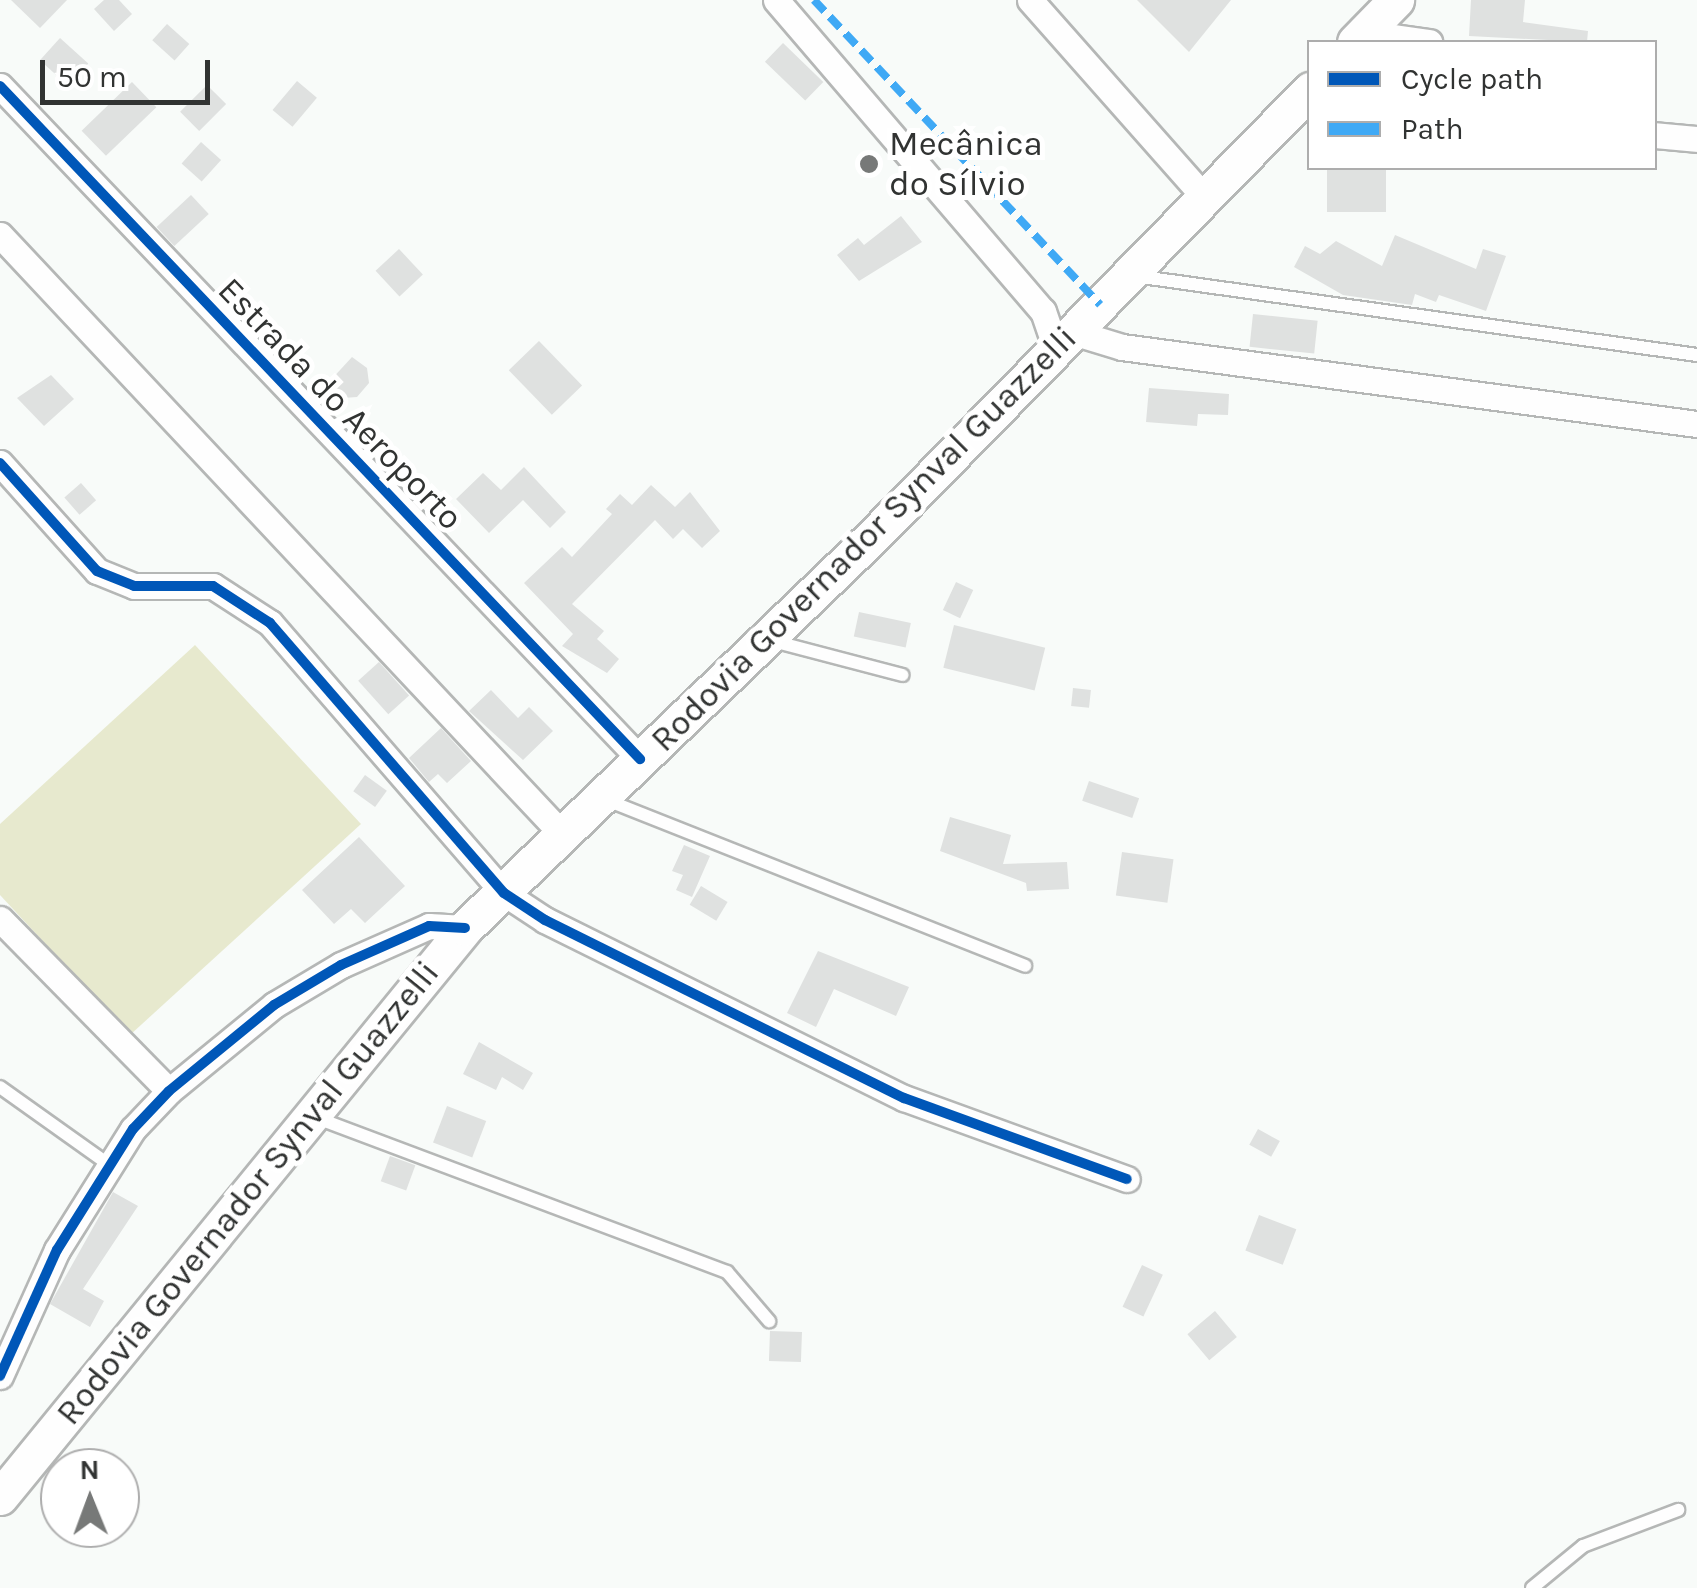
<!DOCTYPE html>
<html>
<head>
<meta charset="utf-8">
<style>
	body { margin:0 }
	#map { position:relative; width:1697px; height:1588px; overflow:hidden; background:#f8fbf9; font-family:Karla,sans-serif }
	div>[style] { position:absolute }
	.green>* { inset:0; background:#e7e9ce }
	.building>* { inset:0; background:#dfe1e0; transform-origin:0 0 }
	.roads { filter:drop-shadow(2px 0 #b5b7b6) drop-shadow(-2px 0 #b5b7b6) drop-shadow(0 2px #b5b7b6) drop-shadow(0 -2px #b5b7b6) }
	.service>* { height:12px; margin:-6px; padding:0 6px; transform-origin:6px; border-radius:6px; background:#fefefe }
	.minor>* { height:25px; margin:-12.5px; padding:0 12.5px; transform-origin:12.5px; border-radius:12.5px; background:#fefefe }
	.secondary>* { height:35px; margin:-17.5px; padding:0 17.5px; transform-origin:17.5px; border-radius:17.5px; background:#fefefe }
	.quiet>* { height:8px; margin-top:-4px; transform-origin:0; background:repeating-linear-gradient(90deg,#3fa9f5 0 15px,transparent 0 23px) }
	.cycleway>* { height:10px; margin:-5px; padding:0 5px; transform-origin:5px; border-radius:5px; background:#0057b8 }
	.dots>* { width:28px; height:28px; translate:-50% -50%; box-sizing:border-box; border:5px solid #fff; border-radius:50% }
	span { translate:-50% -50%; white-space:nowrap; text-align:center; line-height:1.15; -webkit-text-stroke:10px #fff; paint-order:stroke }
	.poi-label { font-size:35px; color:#313332 }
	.left { translate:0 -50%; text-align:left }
	.street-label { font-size:35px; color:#313332 }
	.legend { position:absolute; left:1307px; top:40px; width:350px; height:130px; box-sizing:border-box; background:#fff; border:2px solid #adadad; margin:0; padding:12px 18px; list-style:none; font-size:30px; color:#313332 }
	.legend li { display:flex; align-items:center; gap:20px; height:50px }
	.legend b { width:50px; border:2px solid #adadad }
	.north { position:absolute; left:40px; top:1448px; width:100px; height:100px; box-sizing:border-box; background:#fff; border:2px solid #adadad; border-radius:50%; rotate:359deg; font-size:28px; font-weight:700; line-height:40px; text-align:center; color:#313332 }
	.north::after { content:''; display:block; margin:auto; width:35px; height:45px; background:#777978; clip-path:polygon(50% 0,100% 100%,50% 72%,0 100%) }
	.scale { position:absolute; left:40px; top:60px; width:170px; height:45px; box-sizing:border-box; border:5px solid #313332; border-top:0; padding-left:12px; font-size:30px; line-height:35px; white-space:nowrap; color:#313332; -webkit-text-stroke:8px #fff; paint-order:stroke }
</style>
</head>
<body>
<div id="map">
	<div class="green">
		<div style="clip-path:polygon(195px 645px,361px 824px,130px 1035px,0 895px,0 824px)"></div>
	</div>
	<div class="building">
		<div style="clip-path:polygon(11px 0,67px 0,40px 28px)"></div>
		<div style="clip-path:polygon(104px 0,119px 0,132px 14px,114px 31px,94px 9px)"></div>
		<div style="clip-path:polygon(1137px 0,1231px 0,1189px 52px)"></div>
		<div style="clip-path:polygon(1471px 0,1525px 0,1523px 22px,1588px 31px,1587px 42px,1469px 36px)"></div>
		<div style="left:167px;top:24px;width:30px;height:22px;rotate:42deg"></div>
		<div style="left:60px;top:38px;width:38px;height:30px;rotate:42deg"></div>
		<div style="left:783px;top:43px;width:56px;height:26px;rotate:44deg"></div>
		<div style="left:297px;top:81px;width:26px;height:38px;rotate:40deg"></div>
		<div style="left:132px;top:82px;width:35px;height:70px;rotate:46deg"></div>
		<div style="left:207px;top:85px;width:27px;height:38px;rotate:45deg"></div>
		<div style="left:201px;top:142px;width:27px;height:29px;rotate:42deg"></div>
		<div style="left:1327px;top:168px;width:59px;height:44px"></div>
		<div style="left:191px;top:195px;width:26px;height:47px;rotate:47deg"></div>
		<div style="clip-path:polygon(901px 216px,922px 242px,859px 281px,837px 255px,858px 238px,864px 245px)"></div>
		<div style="clip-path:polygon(1395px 235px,1476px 269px,1483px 249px,1506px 256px,1486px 311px,1439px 295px,1436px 302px,1415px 294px,1412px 305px,1343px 295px,1294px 267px,1305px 246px,1320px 254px,1336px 241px,1382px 266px)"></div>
		<div style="left:399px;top:249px;width:35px;height:32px;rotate:47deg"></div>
		<div style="left:1253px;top:314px;width:65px;height:33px;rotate:6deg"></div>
		<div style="left:539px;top:341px;width:62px;height:42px;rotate:46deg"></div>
		<div style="clip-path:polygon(352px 357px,367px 368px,369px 383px,357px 397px,343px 398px,329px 382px)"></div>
		<div style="clip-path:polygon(51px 375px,74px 399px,44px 426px,17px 398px)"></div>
		<div style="clip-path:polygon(1149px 388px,1229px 394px,1228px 415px,1198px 414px,1197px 426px,1146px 422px)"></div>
		<div style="clip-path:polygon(524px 467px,566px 512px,550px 528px,523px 500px,489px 533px,456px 499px,483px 473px,501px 490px)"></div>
		<div style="left:81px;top:483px;width:23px;height:22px;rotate:49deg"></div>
		<div style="clip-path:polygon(651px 485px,675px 507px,690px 492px,720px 531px,702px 548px,683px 529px,673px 539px,655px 520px,572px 604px,604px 631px,597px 639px,619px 659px,607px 673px,562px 646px,573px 634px,524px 583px,562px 547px,572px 557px,612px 514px,606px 509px,620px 494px,632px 505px)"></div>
		<div style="left:956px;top:582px;width:19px;height:31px;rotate:25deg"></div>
		<div style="left:859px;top:612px;width:53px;height:25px;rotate:12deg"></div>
		<div style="left:954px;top:625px;width:94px;height:44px;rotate:14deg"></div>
		<div style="left:379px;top:662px;width:45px;height:28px;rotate:48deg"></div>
		<div style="left:1073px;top:688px;width:18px;height:18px;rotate:6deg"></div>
		<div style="clip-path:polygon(491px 690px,518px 718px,529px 707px,553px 731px,523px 760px,469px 711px)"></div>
		<div style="clip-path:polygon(441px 728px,471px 761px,447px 783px,438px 774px,429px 782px,409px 758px)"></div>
		<div style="left:365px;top:775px;width:27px;height:20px;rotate:36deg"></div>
		<div style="left:1089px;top:781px;width:53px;height:21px;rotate:19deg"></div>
		<div style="clip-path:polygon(950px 817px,1011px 835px,1003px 864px,1067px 862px,1069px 889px,1027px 891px,1026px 883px,940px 851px)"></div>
		<div style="clip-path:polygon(359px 837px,405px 886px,365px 923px,351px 909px,334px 924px,302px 890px)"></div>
		<div style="clip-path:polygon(684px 845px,710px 856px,692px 897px,676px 890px,683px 875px,672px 871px)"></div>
		<div style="left:1122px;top:852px;width:52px;height:44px;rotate:8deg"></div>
		<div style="left:701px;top:886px;width:31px;height:22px;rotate:31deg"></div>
		<div style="clip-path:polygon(818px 951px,909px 987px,896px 1016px,834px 989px,816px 1027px,787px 1013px)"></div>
		<div style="clip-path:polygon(479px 1042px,533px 1073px,523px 1090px,502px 1077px,496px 1090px,463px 1074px)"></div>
		<div style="left:447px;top:1106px;width:42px;height:39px;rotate:21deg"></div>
		<div style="left:1258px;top:1129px;width:25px;height:18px;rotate:29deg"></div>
		<div style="left:390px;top:1156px;width:27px;height:27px;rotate:20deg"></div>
		<div style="clip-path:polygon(113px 1192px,138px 1206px,83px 1289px,104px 1301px,90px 1327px,50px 1304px)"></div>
		<div style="left:1259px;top:1215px;width:40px;height:38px;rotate:21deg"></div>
		<div style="left:1142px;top:1265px;width:23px;height:46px;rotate:25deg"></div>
		<div style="left:1215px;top:1311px;width:34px;height:36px;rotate:50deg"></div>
		<div style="left:770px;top:1331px;width:32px;height:30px;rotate:2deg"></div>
	</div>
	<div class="roads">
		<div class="service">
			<div style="left:1135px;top:276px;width:568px;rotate:8deg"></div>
			<div style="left:769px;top:640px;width:138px;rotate:14.7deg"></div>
			<div style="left:604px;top:799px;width:453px;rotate:21.6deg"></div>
			<div style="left:0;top:1087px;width:133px;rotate:35.5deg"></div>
			<div style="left:317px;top:1118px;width:438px;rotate:20.6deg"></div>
			<div style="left:727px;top:1272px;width:65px;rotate:49.4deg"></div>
			<div style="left:1532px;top:1588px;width:66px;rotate:-39.5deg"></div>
			<div style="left:1583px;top:1546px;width:102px;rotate:-20.8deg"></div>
		</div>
		<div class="minor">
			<div style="left:776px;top:0;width:410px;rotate:49.4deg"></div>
			<div style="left:1043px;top:311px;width:43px;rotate:71.1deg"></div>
			<div style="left:1030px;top:0;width:264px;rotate:48.5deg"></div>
			<div style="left:1364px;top:33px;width:66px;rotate:7.9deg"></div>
			<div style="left:0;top:86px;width:929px;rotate:46.44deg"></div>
			<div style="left:1654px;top:135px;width:43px;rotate:5.3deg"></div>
			<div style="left:0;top:235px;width:823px;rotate:46.82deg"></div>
			<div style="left:1076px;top:333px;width:48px;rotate:16.9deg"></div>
			<div style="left:1122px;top:347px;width:580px;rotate:7.63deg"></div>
			<div style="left:0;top:463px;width:145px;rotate:48.1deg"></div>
			<div style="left:97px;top:571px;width:40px;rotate:22deg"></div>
			<div style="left:134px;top:586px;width:79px"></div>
			<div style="left:213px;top:586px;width:68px;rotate:33deg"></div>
			<div style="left:270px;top:623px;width:357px;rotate:49.1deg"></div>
			<div style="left:504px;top:893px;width:49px;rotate:33.4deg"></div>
			<div style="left:545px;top:920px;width:401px;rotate:26.4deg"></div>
			<div style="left:904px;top:1098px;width:237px;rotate:20deg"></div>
			<div style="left:0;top:919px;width:241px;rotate:45.5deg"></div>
			<div style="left:0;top:1376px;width:138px;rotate:-65.7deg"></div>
			<div style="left:57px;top:1250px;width:143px;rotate:-57.9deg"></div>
			<div style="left:133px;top:1129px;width:52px;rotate:-46.5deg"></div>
			<div style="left:169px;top:1091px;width:136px;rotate:-39.3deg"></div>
			<div style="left:274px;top:1005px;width:78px;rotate:-30.8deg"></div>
			<div style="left:341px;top:965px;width:96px;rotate:-23.9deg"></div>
			<div style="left:429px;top:926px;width:36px;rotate:3deg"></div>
		</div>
		<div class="secondary">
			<div style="left:1355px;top:42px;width:59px;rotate:-45.7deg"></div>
			<div style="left:0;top:1497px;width:735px;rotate:-50.74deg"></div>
			<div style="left:465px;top:928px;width:564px;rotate:-43.85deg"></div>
			<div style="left:872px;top:537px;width:626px;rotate:-45.58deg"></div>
		</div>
	</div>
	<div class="quiet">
		<div style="left:814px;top:0;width:418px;rotate:46.8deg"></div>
	</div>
	<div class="cycleway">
		<div style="left:0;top:86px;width:929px;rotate:46.44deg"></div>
		<div style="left:0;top:463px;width:145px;rotate:48.1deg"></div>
		<div style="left:97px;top:571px;width:40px;rotate:22deg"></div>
		<div style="left:134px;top:586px;width:79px"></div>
		<div style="left:213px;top:586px;width:68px;rotate:33deg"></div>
		<div style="left:270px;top:623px;width:357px;rotate:49.1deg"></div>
		<div style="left:504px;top:893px;width:49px;rotate:33.4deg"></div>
		<div style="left:545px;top:920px;width:401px;rotate:26.4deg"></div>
		<div style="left:904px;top:1098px;width:237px;rotate:20deg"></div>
		<div style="left:0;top:1376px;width:138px;rotate:-65.7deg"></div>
		<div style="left:57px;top:1250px;width:143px;rotate:-57.9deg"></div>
		<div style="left:133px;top:1129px;width:52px;rotate:-46.5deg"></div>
		<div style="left:169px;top:1091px;width:136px;rotate:-39.3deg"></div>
		<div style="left:274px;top:1005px;width:78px;rotate:-30.8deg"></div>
		<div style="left:341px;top:965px;width:96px;rotate:-23.9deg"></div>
		<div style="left:429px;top:926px;width:36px;rotate:3deg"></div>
	</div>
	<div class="dots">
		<div style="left:869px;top:164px;background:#777978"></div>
	</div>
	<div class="poi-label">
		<span class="left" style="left:889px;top:164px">Mecânica<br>do Sílvio</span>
	</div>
	<div class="street-label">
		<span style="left:340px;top:404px;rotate:46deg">Estrada do Aeroporto</span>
		<span style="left:864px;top:539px;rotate:-45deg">Rodovia Governador Synval Guazzelli</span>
		<span style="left:248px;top:1193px;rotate:-51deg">Rodovia Governador Synval Guazzelli</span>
	</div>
	<ul class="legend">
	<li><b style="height:12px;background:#0057b8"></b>Cycle path</li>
	<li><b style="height:12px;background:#3fa9f5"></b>Path</li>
	</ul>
	<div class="north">N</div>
	<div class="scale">50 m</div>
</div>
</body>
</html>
